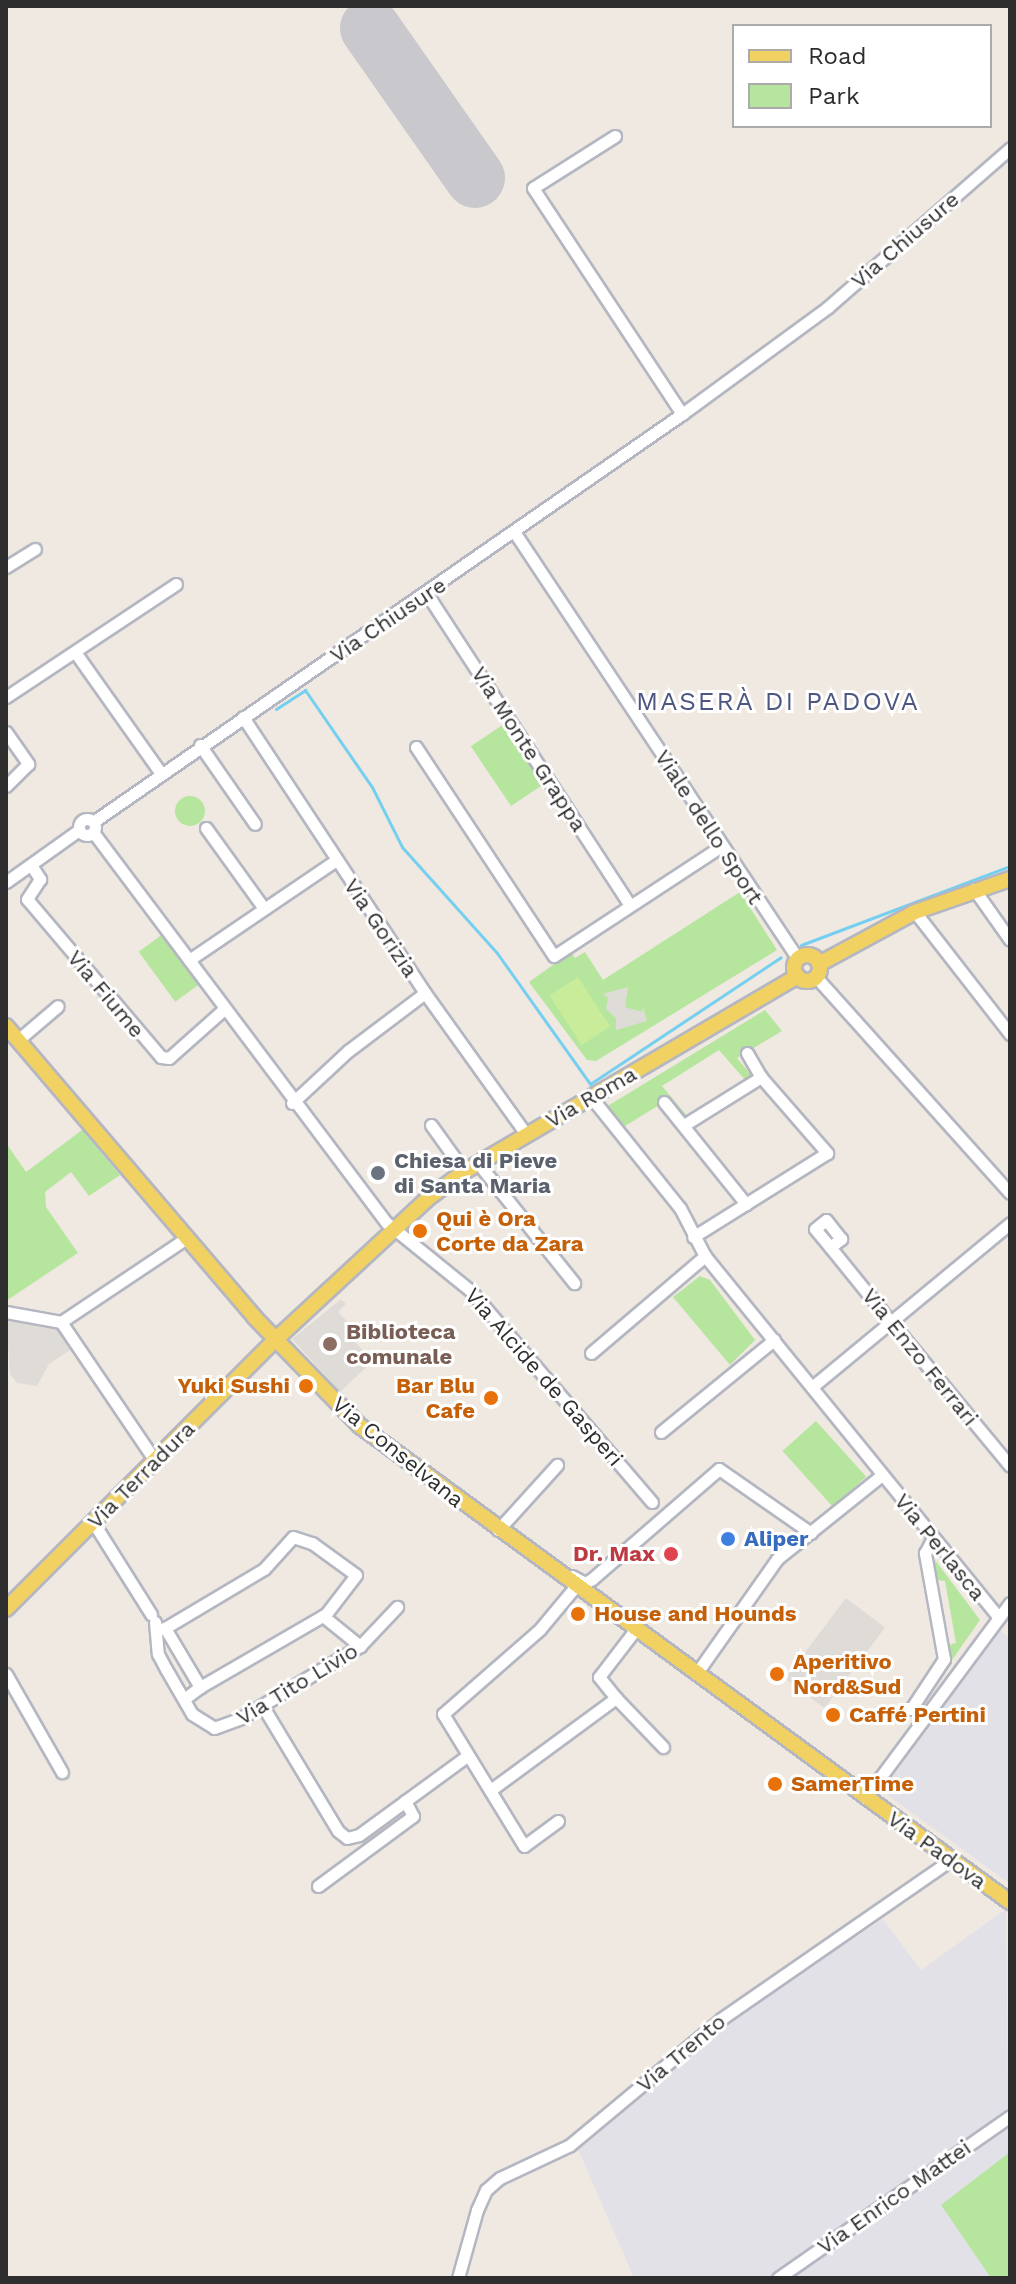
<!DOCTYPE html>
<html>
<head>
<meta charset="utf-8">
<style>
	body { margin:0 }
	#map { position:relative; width:1016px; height:2284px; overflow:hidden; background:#efe9e1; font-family:"Work Sans",sans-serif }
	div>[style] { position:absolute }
	.industrial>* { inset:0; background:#e3e1e8 }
	.green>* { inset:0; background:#b6e59e; transform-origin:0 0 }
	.round { border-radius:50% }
	.pitch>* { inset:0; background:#c9ec9a; transform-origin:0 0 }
	.plaza>* { inset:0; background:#dfdcd8; transform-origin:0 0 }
	.stream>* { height:3px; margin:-1.5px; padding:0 1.5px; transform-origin:1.5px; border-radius:1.5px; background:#75cff0 }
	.runway>* { height:60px; margin:-30px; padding:0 30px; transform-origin:30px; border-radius:30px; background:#c9c8cc }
	.roads { filter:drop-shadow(2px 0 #b4b7c1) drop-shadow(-2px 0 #b4b7c1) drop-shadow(0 2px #b4b7c1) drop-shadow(0 -2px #b4b7c1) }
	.minor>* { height:11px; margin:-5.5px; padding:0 5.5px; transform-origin:5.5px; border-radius:5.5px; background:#fff }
	.minor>.ring { margin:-5.5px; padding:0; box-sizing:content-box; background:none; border:11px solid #fff; border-radius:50% }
	.major>* { height:14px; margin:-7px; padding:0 7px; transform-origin:7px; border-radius:7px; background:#f2d163 }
	.major>.ring { margin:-7px; padding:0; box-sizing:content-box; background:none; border:14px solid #f2d163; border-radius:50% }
	.dots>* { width:22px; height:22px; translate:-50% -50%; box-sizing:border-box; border:4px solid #fff; border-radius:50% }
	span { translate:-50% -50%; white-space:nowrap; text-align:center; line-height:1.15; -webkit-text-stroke:6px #fff; paint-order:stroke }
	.street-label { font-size:22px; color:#2e2e2e }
	.worship-label { font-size:22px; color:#5b616d; font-weight:700 }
	.left { translate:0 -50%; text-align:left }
	.food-label { font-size:22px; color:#c56008; font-weight:700 }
	.right { translate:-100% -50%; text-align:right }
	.education-label { font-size:22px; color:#785e54; font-weight:700 }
	.shop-label { font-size:22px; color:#366cbe; font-weight:700 }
	.health-label { font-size:22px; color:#be3a42; font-weight:700 }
	.quarter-label { font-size:26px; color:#4d5680; letter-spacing:2px }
	.frame { position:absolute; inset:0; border:8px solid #2e2e2e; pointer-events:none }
	.legend { position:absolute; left:732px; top:24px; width:260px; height:104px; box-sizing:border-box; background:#fff; border:2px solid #ababab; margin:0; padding:10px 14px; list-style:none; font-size:24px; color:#2e2e2e }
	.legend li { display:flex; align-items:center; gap:16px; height:40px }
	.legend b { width:40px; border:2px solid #ababab }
</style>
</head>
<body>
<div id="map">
	<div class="industrial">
		<div style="clip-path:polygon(1000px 1631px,1010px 1638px,1010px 1884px,882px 1791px)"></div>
		<div style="clip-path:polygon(1006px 1909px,1010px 2278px,634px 2278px,577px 2147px,720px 2027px,883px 1919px,921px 1970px)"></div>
	</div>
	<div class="green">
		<div style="left:504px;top:724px;width:72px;height:40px;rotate:56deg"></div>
		<div class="round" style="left:175px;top:796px;width:30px;height:30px"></div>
		<div style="clip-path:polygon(740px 892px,777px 950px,596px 1061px,587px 1060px,529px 982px,571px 952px,575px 958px,585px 952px,603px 980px)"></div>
		<div style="left:163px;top:934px;width:62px;height:30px;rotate:54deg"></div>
		<div style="clip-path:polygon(765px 1010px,782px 1031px,737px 1058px,753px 1077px,746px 1081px,719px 1050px,662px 1086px,688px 1117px,682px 1121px,664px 1102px,622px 1128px,606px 1107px)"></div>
		<div style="clip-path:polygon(82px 1130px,120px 1175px,89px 1196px,71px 1172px,45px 1192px,46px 1207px,78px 1253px,6px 1301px,6px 1143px,26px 1172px)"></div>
		<div style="clip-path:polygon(700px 1276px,710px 1280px,755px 1340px,730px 1365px,673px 1297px)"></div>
		<div style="left:816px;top:1421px;width:75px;height:45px;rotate:48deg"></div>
		<div style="clip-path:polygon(935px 1560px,980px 1620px,952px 1660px,949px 1645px,956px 1643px,945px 1581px,936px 1580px)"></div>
		<div style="clip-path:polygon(1010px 2152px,1010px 2278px,991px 2278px,941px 2205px)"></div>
	</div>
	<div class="pitch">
		<div style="left:578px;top:977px;width:59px;height:34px;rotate:57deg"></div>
	</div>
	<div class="plaza">
		<div style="clip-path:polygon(628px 987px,625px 1007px,642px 1012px,643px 1007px,647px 1021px,616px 1030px,616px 1018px,606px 1009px,608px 998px,603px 994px)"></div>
		<div style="clip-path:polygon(341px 1299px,346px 1304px,338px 1312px,351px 1325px,345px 1331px,373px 1361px,340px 1392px,292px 1339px)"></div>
		<div style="clip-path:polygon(6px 1315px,54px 1323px,70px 1350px,49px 1364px,37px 1386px,17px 1383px,10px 1374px)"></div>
		<div style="left:846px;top:1598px;width:49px;height:101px;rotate:37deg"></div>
	</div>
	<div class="stream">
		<div style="left:276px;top:709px;width:35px;rotate:-33deg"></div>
		<div style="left:305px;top:690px;width:118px;rotate:55.4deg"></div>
		<div style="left:372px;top:787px;width:67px;rotate:63.4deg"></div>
		<div style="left:402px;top:847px;width:142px;rotate:48.1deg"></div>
		<div style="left:497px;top:953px;width:161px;rotate:54.6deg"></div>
		<div style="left:590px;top:1084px;width:229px;rotate:-33.6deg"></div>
		<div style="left:801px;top:945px;width:223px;rotate:-20.7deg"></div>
	</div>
	<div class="runway">
		<div style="left:370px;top:28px;width:183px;rotate:55deg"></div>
	</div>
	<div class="roads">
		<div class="minor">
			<div style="left:615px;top:136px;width:97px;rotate:147.6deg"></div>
			<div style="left:533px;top:188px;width:271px;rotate:56.6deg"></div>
			<div style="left:515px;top:533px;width:511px;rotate:56.4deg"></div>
			<div style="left:6px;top:567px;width:34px;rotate:-32deg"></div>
			<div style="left:427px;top:594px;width:371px;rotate:56.9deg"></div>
			<div style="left:75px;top:652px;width:147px;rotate:54.7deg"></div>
			<div style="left:6px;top:697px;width:204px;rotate:-33.6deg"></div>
			<div style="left:243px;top:717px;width:331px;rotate:56.6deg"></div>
			<div style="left:425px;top:993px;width:173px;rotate:54.4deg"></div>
			<div style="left:6px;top:732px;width:39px;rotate:55deg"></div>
			<div style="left:28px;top:764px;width:31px;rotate:135deg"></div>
			<div style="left:200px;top:745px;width:96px;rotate:55.2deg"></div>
			<div style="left:416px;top:747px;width:250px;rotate:56.6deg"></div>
			<div style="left:554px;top:956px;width:199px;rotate:-33.3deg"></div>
			<div class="ring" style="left:79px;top:819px;width:5px;height:5px"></div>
			<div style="left:93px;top:822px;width:717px;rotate:-34.71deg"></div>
			<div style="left:682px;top:414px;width:181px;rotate:-36.2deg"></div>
			<div style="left:828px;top:307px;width:242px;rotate:-41.1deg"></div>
			<div style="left:206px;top:828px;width:97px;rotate:54.2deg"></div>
			<div style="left:93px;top:832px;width:489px;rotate:53.1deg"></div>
			<div style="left:387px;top:1223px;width:108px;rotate:39deg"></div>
			<div style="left:471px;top:1291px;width:278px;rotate:49.4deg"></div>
			<div style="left:31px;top:865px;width:17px;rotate:57deg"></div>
			<div style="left:40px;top:879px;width:24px;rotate:123deg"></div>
			<div style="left:27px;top:899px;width:207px;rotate:49.7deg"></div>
			<div style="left:161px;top:1057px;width:8px;rotate:7deg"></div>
			<div style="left:169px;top:1058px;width:74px;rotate:-41.7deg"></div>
			<div style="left:6px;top:882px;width:90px;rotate:-35.5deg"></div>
			<div style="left:974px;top:889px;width:62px;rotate:54.8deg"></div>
			<div style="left:915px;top:912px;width:155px;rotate:52.1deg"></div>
			<div style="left:189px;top:960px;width:178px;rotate:-34.2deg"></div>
			<div style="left:816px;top:977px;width:290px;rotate:48.1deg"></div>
			<div style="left:18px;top:1040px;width:52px;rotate:-40.4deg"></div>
			<div style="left:747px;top:1053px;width:28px;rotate:60deg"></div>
			<div style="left:591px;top:1097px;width:142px;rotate:51.3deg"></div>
			<div style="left:680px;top:1208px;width:54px;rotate:62.5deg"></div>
			<div style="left:705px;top:1256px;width:466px;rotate:50.9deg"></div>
			<div style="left:664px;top:1102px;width:131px;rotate:51.2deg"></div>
			<div style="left:292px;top:1103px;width:76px;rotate:-42.9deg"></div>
			<div style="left:348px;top:1051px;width:96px;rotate:-37deg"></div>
			<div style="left:431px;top:1125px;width:57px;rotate:54.3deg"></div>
			<div style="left:684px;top:1125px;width:91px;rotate:-31.9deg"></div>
			<div style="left:761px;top:1077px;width:101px;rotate:49deg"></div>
			<div style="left:827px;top:1153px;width:158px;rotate:147.9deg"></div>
			<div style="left:478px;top:1163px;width:154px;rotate:51.3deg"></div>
			<div style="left:830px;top:1247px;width:14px;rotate:-36deg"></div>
			<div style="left:841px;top:1239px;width:24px;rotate:-128deg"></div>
			<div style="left:826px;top:1220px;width:14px;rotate:141deg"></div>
			<div style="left:815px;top:1229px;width:23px;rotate:50deg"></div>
			<div style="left:830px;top:1247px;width:81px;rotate:51deg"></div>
			<div style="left:881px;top:1310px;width:14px;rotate:51deg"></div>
			<div style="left:890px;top:1321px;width:188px;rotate:50.4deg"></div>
			<div style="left:6px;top:1312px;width:56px;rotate:10.3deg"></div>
			<div style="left:61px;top:1322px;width:149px;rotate:-33.8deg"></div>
			<div style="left:61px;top:1322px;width:168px;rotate:55.9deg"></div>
			<div style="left:591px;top:1353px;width:150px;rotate:-40.4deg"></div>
			<div style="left:812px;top:1387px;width:257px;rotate:-39.6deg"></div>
			<div style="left:661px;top:1432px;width:146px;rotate:-39.2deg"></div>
			<div style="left:93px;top:1522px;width:109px;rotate:57.8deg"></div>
			<div style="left:498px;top:1530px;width:88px;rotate:-47.8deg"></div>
			<div style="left:572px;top:1576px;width:15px;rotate:28deg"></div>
			<div style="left:585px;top:1583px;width:8px;rotate:-30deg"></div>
			<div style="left:592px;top:1579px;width:168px;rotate:-40.9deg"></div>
			<div style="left:719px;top:1469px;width:112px;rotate:34.8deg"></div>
			<div style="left:323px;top:1616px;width:48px;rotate:39deg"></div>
			<div style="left:155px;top:1622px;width:32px;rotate:85deg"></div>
			<div style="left:158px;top:1654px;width:17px;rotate:62deg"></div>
			<div style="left:166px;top:1669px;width:52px;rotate:60deg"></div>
			<div style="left:192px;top:1714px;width:26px;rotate:32deg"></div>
			<div style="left:214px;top:1728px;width:29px;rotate:-20deg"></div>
			<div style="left:241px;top:1718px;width:139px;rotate:-31.2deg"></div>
			<div style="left:360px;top:1646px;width:54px;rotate:-46.5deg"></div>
			<div style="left:165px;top:1628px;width:115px;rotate:-30.8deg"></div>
			<div style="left:264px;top:1569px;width:43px;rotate:-47.8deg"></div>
			<div style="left:293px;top:1537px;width:20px;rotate:18deg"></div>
			<div style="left:312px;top:1543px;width:54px;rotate:36deg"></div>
			<div style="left:356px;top:1575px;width:49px;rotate:127.6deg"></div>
			<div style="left:326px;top:1614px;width:146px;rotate:149.9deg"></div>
			<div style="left:160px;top:1629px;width:5px;rotate:-11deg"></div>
			<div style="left:165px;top:1628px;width:69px;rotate:59.3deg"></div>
			<div style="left:200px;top:1687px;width:20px;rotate:143deg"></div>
			<div style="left:6px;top:1674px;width:113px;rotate:60.3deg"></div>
			<div style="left:696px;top:1674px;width:141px;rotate:-54.8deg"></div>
			<div style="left:777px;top:1559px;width:134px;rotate:-38.7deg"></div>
			<div style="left:616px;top:1698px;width:68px;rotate:46.2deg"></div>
			<div style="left:262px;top:1705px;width:147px;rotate:58.9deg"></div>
			<div style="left:338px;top:1831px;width:11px;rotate:38deg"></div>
			<div style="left:347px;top:1838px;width:12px;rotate:-14deg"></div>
			<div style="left:359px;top:1835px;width:134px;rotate:-36.2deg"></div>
			<div style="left:911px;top:1709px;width:60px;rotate:-56.6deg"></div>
			<div style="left:944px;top:1659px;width:108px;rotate:-100.2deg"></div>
			<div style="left:925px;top:1553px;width:17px;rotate:-62deg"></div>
			<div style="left:492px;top:1789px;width:154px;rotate:-36.3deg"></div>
			<div style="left:616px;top:1698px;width:27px;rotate:-129deg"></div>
			<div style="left:599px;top:1677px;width:59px;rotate:-52.5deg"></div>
			<div style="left:865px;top:1798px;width:243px;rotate:-53.4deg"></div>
			<div style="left:558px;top:1821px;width:42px;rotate:143.7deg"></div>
			<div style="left:524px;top:1846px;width:155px;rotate:-121.5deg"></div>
			<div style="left:443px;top:1714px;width:129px;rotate:-41.2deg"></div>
			<div style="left:540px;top:1629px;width:55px;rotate:-50.2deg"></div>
			<div style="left:318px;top:1886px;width:118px;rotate:-36.4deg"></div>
			<div style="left:413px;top:1816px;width:17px;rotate:-118deg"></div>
			<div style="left:458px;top:2278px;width:71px;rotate:-74.4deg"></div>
			<div style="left:477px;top:2210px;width:22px;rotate:-66deg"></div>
			<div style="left:486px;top:2190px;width:18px;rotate:-41deg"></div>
			<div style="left:500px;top:2178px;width:77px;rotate:-25.2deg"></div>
			<div style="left:570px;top:2145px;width:197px;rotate:-39.8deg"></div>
			<div style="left:721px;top:2019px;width:280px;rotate:-34.7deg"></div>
			<div style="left:778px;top:2278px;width:283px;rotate:-34.9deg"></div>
		</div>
		<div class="major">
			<div class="ring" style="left:794px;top:955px;width:12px;height:12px"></div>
			<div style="left:819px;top:964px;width:109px;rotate:-28.4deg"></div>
			<div style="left:915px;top:912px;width:101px;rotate:-19.2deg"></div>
			<div style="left:6px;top:1026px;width:384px;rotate:49.5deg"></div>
			<div style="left:255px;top:1318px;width:151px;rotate:45.8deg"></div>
			<div style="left:360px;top:1426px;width:806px;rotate:36.22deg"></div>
			<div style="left:6px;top:1609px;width:380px;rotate:-45deg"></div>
			<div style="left:275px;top:1340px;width:206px;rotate:-42.8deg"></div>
			<div style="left:426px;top:1200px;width:45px;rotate:-36.9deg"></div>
			<div style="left:462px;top:1173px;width:389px;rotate:-30.4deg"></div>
		</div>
	</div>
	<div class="dots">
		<div style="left:378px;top:1173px;background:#6b7280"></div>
		<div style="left:420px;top:1231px;background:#e8710a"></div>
		<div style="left:330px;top:1344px;background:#8d6e63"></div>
		<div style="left:306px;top:1386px;background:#e8710a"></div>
		<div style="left:491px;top:1398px;background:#e8710a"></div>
		<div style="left:728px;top:1539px;background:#3f7fe0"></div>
		<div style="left:671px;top:1554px;background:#e0444e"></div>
		<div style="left:578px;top:1614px;background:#e8710a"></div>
		<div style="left:777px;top:1674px;background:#e8710a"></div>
		<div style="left:833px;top:1715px;background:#e8710a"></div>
		<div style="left:775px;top:1784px;background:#e8710a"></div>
	</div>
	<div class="street-label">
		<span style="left:905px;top:240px;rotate:-41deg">Via Chiusure</span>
		<span style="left:388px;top:620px;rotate:-34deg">Via Chiusure</span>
		<span style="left:529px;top:749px;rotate:57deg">Via Monte Grappa</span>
		<span style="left:709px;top:827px;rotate:57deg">Viale dello Sport</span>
		<span style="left:381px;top:928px;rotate:56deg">Via Gorizia</span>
		<span style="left:106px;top:994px;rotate:50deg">Via Fiume</span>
		<span style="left:591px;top:1097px;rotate:-30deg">Via Roma</span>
		<span style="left:920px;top:1357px;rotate:51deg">Via Enzo Ferrari</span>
		<span style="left:544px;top:1377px;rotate:49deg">Via Alcide de Gasperi</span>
		<span style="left:398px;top:1452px;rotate:39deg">Via Conselvana</span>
		<span style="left:141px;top:1475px;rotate:-45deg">Via Terradura</span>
		<span style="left:940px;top:1547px;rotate:51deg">Via Perlasca</span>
		<span style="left:297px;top:1684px;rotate:-31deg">Via Tito Livio</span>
		<span style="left:937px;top:1850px;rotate:36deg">Via Padova</span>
		<span style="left:681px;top:2053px;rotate:-40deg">Via Trento</span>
		<span style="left:894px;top:2197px;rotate:-35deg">Via Enrico Mattei</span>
	</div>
	<div class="worship-label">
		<span class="left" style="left:394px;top:1173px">Chiesa di Pieve<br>di Santa Maria</span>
	</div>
	<div class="food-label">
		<span class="left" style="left:436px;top:1231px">Qui è Ora<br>Corte da Zara</span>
		<span class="right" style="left:475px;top:1398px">Bar Blu<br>Cafe</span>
		<span class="right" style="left:290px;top:1386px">Yuki Sushi</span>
		<span class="left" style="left:594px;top:1614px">House and Hounds</span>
		<span class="left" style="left:793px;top:1674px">Aperitivo<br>Nord&amp;Sud</span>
		<span class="left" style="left:849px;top:1715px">Caffé Pertini</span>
		<span class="left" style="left:791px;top:1784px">SamerTime</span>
	</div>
	<div class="education-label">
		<span class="left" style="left:346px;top:1344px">Biblioteca<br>comunale</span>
	</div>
	<div class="shop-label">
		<span class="left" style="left:744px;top:1539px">Aliper</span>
	</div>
	<div class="health-label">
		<span class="right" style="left:655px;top:1554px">Dr. Max</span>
	</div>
	<div class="quarter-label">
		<span style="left:778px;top:702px">MASERÀ DI PADOVA</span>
	</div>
	<div class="frame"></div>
	<ul class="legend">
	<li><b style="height:10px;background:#f2d163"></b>Road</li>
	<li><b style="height:22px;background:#b6e59e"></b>Park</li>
	</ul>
</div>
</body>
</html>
